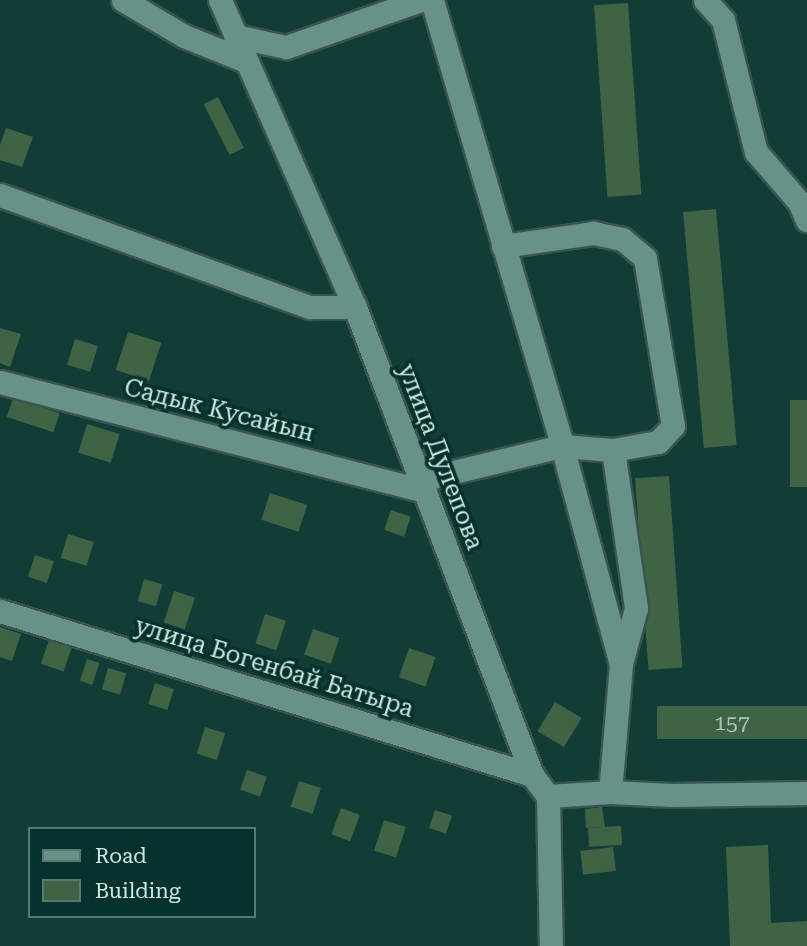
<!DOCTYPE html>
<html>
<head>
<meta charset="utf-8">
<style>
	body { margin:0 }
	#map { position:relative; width:807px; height:946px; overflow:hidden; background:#123c36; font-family:"Roboto Serif",serif }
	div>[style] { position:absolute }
	.building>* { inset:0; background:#416345; transform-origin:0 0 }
	.roads { filter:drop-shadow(2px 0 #385550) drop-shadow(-2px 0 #385550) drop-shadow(0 2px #385550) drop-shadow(0 -2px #385550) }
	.minor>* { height:23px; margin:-11.5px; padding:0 11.5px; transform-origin:11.5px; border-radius:11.5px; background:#679189 }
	span { translate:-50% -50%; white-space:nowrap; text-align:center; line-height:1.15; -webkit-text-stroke:7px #05322c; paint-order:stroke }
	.number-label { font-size:21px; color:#adc6bb }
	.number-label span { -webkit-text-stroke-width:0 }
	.street-label { font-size:24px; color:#d1e7e2 }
	.legend { position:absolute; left:28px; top:827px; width:228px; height:91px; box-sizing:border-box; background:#05322c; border:2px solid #577a75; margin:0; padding:9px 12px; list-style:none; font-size:21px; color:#d1e7e2 }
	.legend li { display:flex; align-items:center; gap:14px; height:35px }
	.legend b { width:35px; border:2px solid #577a75 }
</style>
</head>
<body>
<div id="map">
	<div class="building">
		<div style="left:628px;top:3px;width:192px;height:34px;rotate:86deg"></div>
		<div style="left:218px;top:97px;width:57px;height:16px;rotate:63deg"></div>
		<div style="clip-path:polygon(6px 128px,33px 137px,22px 167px,0 160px,0 145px)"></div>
		<div style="left:716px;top:209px;width:237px;height:33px;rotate:85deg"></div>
		<div style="clip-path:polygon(0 328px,21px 334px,10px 367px,0 363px)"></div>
		<div style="left:128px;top:332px;width:35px;height:40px;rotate:18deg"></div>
		<div style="left:75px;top:339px;width:24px;height:27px;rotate:17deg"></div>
		<div style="left:13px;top:398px;width:49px;height:20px;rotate:18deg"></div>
		<div style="left:790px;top:400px;width:17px;height:87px"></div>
		<div style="left:87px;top:424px;width:34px;height:30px;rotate:17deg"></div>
		<div style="left:669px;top:476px;width:192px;height:34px;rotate:86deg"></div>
		<div style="left:270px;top:493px;width:39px;height:28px;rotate:18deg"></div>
		<div style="left:391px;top:510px;width:21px;height:21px;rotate:19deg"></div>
		<div style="left:68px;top:534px;width:27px;height:25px;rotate:17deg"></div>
		<div style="left:35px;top:555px;width:20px;height:23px;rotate:18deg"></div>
		<div style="left:144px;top:579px;width:19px;height:23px;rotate:16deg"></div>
		<div style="left:174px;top:591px;width:22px;height:33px;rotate:18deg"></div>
		<div style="left:265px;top:614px;width:22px;height:31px;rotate:18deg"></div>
		<div style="clip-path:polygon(0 627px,21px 634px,12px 661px,0 657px)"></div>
		<div style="left:313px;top:629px;width:28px;height:27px;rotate:19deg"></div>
		<div style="left:49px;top:640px;width:24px;height:25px;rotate:19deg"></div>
		<div style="left:409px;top:648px;width:28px;height:31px;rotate:19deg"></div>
		<div style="left:87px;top:659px;width:13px;height:23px;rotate:18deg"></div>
		<div style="left:108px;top:668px;width:19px;height:22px;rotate:16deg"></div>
		<div style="left:155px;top:683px;width:20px;height:22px;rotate:18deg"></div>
		<div style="left:555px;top:702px;width:31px;height:34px;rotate:31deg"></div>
		<div style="left:657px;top:706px;width:150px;height:33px"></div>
		<div style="left:205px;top:727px;width:21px;height:28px;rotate:17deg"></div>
		<div style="left:247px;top:770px;width:21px;height:21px;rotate:19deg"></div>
		<div style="left:299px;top:781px;width:23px;height:27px;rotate:18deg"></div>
		<div style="clip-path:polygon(602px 807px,605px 827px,586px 828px,585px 809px)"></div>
		<div style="left:341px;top:808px;width:20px;height:28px;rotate:20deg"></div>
		<div style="left:435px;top:810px;width:18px;height:19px;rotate:19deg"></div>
		<div style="left:384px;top:820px;width:23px;height:32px;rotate:18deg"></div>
		<div style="left:621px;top:826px;width:19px;height:33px;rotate:87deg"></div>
		<div style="clip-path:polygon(768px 845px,771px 923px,807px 921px,807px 946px,730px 946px,726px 847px)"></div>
		<div style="left:613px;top:847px;width:24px;height:33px;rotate:83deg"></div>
	</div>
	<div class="roads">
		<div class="minor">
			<div style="left:123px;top:0;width:71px;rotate:30.5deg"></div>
			<div style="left:184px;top:36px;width:67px;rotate:22deg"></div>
			<div style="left:220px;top:0;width:335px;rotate:66.3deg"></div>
			<div style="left:355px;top:307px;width:500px;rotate:69.28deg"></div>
			<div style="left:532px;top:775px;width:26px;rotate:53deg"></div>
			<div style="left:548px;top:796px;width:150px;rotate:88.9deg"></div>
			<div style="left:432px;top:0;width:465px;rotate:73.7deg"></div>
			<div style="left:562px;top:446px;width:226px;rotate:74.9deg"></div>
			<div style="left:621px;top:664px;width:128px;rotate:94.9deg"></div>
			<div style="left:705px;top:0;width:27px;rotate:48deg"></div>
			<div style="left:723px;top:20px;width:136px;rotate:76deg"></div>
			<div style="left:756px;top:152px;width:66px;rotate:49.3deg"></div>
			<div style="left:799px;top:202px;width:20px;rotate:66deg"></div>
			<div style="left:235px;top:36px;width:52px;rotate:12.2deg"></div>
			<div style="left:286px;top:47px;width:143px;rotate:-19.2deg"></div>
			<div style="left:0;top:195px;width:330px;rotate:19.9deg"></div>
			<div style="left:310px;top:307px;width:45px"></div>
			<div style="left:0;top:382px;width:439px;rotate:14.4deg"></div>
			<div style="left:613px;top:450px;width:160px;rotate:81.7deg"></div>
			<div style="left:636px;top:608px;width:54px;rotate:105.1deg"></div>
			<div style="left:420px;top:480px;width:146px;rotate:-13.5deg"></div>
			<div style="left:562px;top:446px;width:51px;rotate:4.5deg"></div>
			<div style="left:613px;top:450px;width:46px;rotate:-10.1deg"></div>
			<div style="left:658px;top:442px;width:22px;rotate:-47deg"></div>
			<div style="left:673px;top:426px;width:170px;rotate:-99.5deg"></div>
			<div style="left:645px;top:258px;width:30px;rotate:-140deg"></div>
			<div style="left:622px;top:239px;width:30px;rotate:-168deg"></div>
			<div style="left:593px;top:233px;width:91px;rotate:171.8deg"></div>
			<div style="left:0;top:611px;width:557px;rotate:17.13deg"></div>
			<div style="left:548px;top:796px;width:62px;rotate:-3.7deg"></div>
			<div style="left:610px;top:792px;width:62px;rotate:2.8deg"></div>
			<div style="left:672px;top:795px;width:135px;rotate:-0.8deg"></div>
		</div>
	</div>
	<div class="number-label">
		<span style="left:732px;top:723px">157</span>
	</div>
	<div class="street-label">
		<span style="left:219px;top:411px;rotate:14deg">Садык Кусайын</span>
		<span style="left:440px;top:457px;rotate:69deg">улица Дулепова</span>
		<span style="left:274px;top:668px;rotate:17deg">улица Богенбай Батыра</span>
	</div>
	<ul class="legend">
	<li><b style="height:9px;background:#679189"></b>Road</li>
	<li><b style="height:19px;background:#416345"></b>Building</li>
	</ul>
</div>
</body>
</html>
